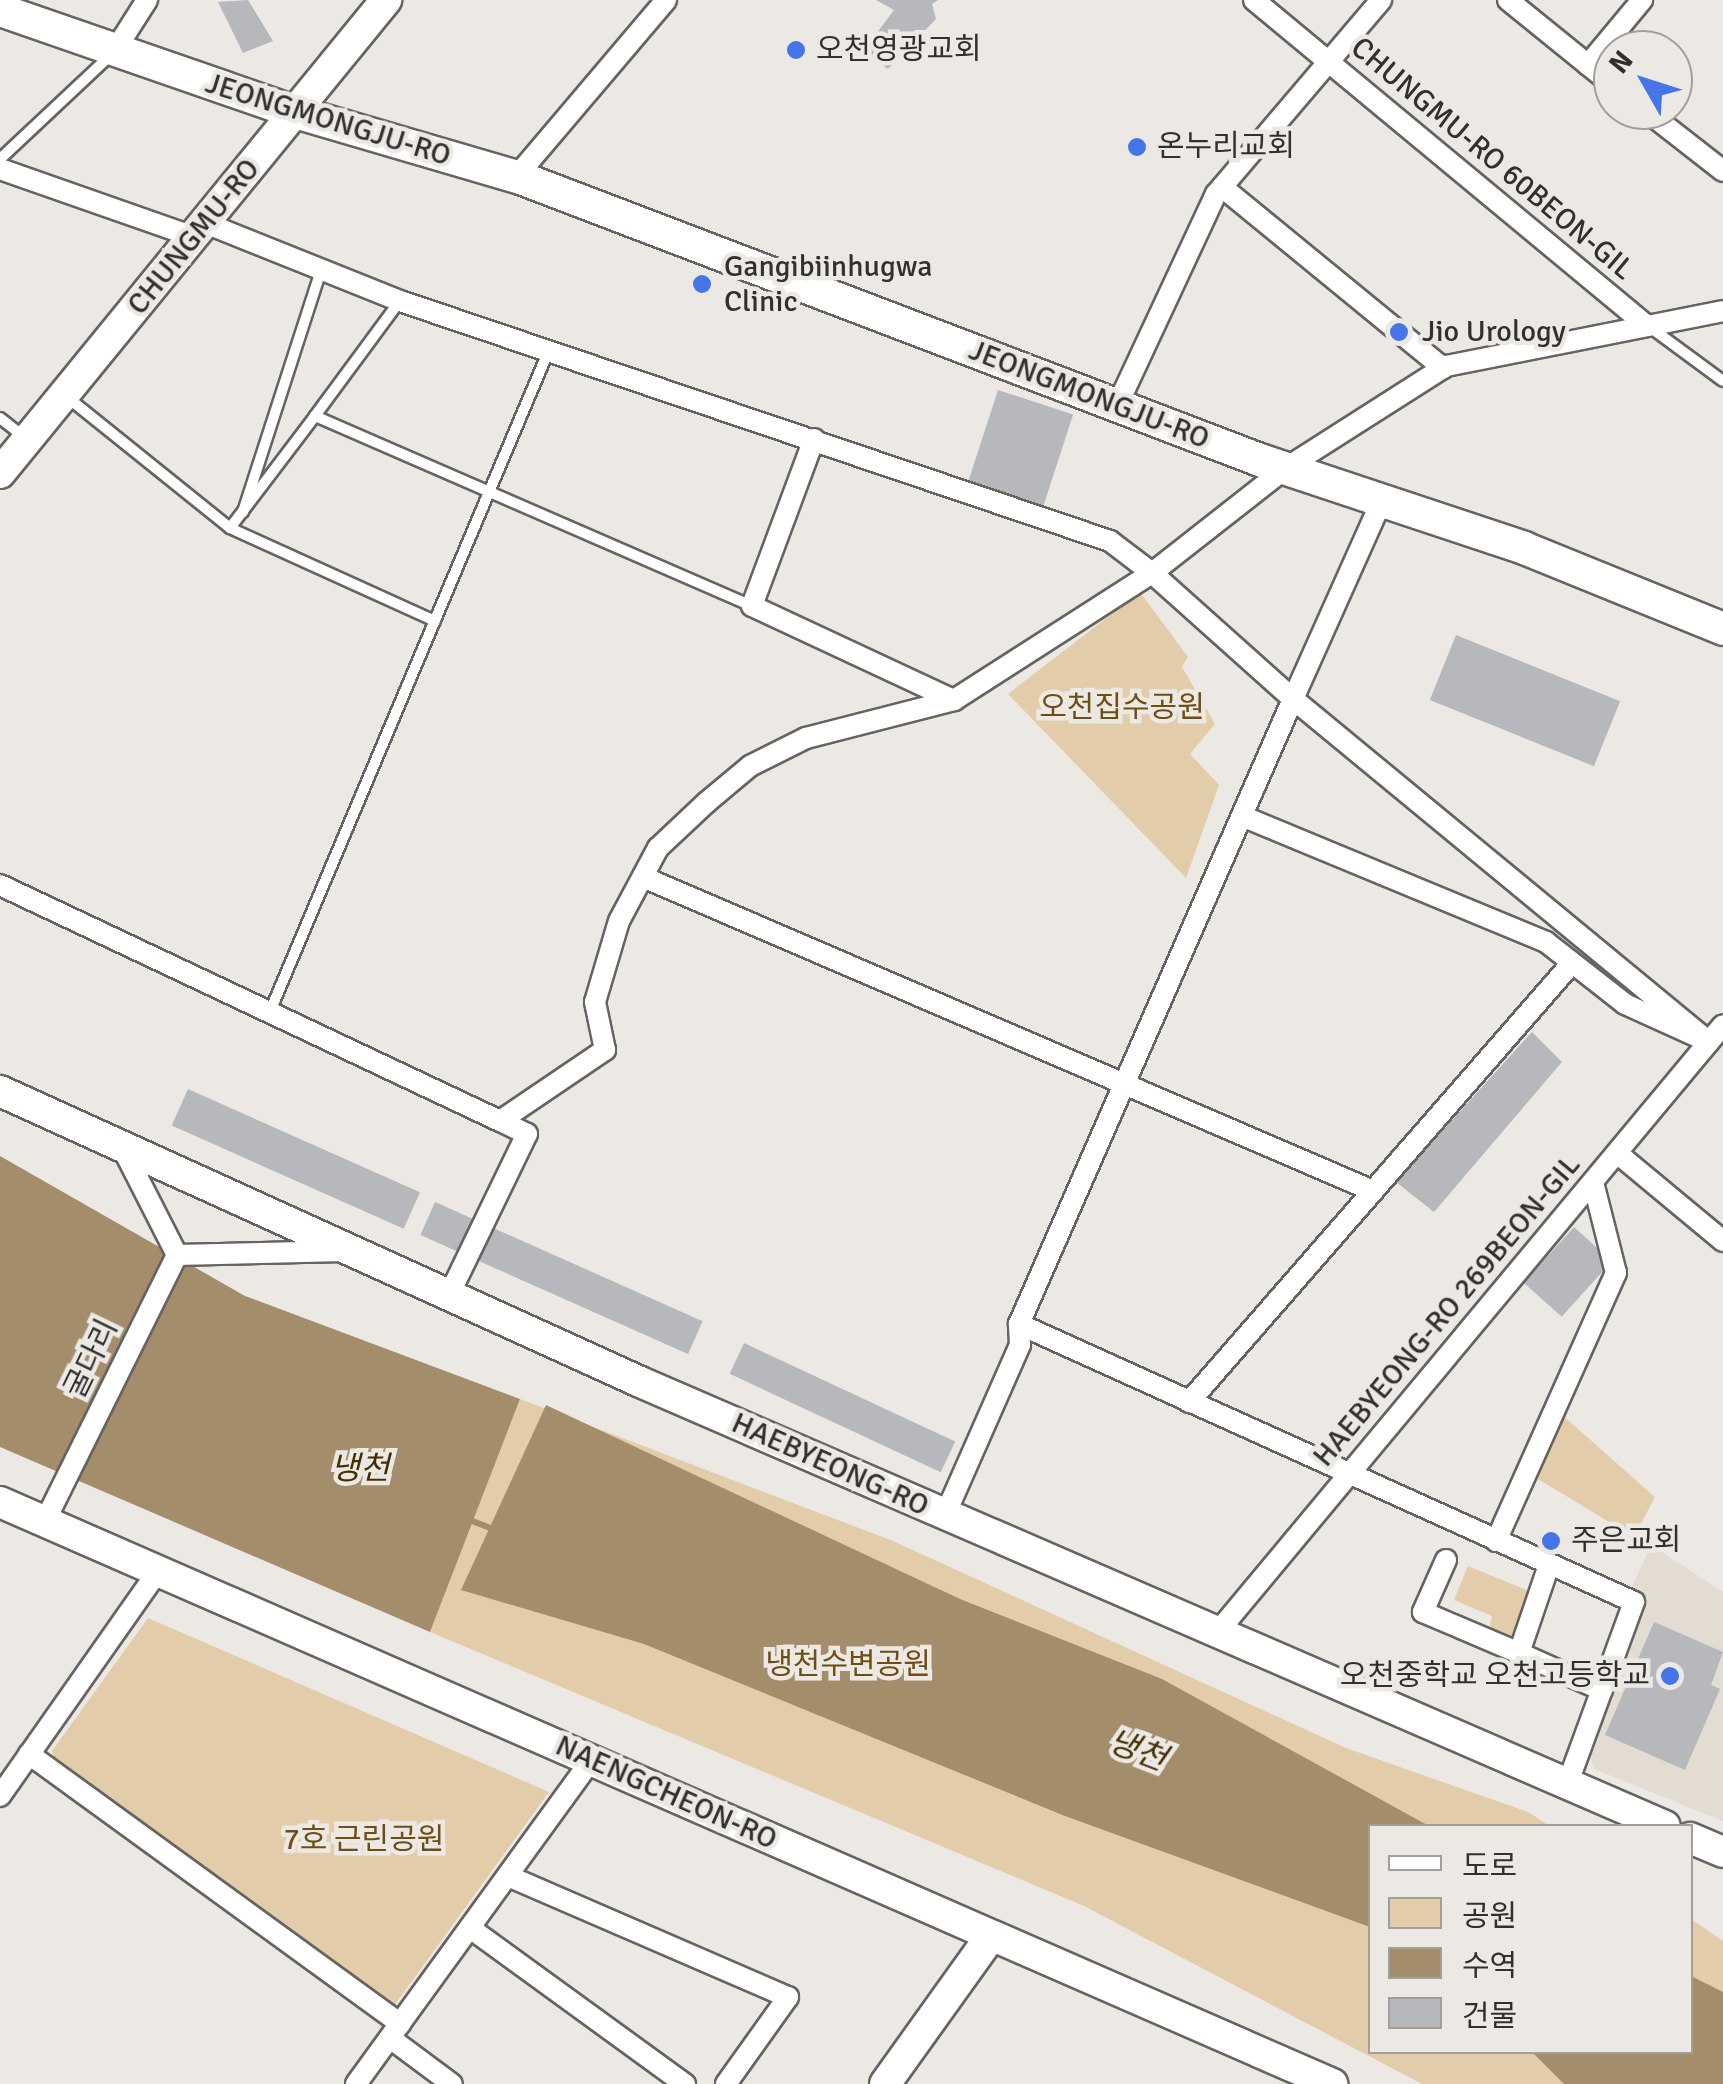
<!DOCTYPE html>
<html>
<head>
<meta charset="utf-8">
<style>
	body { margin:0 }
	#map { position:relative; width:1723px; height:2084px; overflow:hidden; background:#ece9e5; font-family:Signika,"Noto Sans KR",sans-serif }
	div>[style] { position:absolute }
	.built>* { inset:0; background:#e3dcd2 }
	.green>* { inset:0; background:#e3cca9 }
	.water>* { inset:0; background:#a38d6b }
	.stream>* { height:6px; margin:-3px; padding:0 3px; transform-origin:3px; border-radius:3px; background:#a38d6b }
	.building>* { inset:0; background:#b6b8bc; transform-origin:0 0 }
	.roads { filter:drop-shadow(2px 0 #666460) drop-shadow(-2px 0 #666460) drop-shadow(0 2px #666460) drop-shadow(0 -2px #666460) }
	.lane>* { height:10px; margin:-5px; padding:0 5px; transform-origin:5px; border-radius:5px; background:#fff }
	.street>* { height:20px; margin:-10px; padding:0 10px; transform-origin:10px; border-radius:10px; background:#fff }
	.secondary>* { height:30px; margin:-15px; padding:0 15px; transform-origin:15px; border-radius:15px; background:#fff }
	.primary>* { height:32px; margin:-16px; padding:0 16px; transform-origin:16px; border-radius:16px; background:#fff }
	.dots>* { width:28px; height:28px; translate:-50% -50%; box-sizing:border-box; border:5px solid #ece9e5; border-radius:50% }
	span { translate:-50% -50%; white-space:nowrap; text-align:center; line-height:1.15; -webkit-text-stroke:9px #ece9e5; paint-order:stroke }
	.poi-label { font-size:30px; color:#31302f }
	.left { translate:0 -50%; text-align:left }
	.right { translate:-100% -50%; text-align:right }
	.street-label { font-size:30px; color:#31302f }
	.park-label { font-size:30px; color:#6e4e12 }
	.water-label { font-size:32px; color:#442d00; font-style:italic }
	.legend { position:absolute; left:1368px; top:1824px; width:325px; height:230px; box-sizing:border-box; background:#ece9e5; border:2px solid #a19f9c; margin:0; padding:12px 18px; list-style:none; font-size:30px; color:#31302f }
	.legend li { display:flex; align-items:center; gap:20px; height:50px }
	.legend b { width:50px; border:2px solid #a19f9c }
	.north { position:absolute; left:1593px; top:30px; width:100px; height:100px; box-sizing:border-box; background:#ece9e5; border:2px solid #a19f9c; border-radius:50%; rotate:309deg; font-size:28px; font-weight:700; line-height:40px; text-align:center; color:#31302f }
	.north::after { content:''; display:block; margin:auto; width:35px; height:45px; background:#4575e6; clip-path:polygon(50% 0,100% 100%,50% 72%,0 100%) }
</style>
</head>
<body>
<div id="map">
	<div class="built">
		<div style="clip-path:polygon(1651px 1545px,1723px 1592px,1723px 1821px,1594px 1769px,1587px 1751px,1646px 1601px,1630px 1591px)"></div>
	</div>
	<div class="green">
		<div style="clip-path:polygon(1140px 592px,1188px 657px,1182px 667px,1215px 724px,1190px 754px,1219px 785px,1186px 878px,1008px 694px)"></div>
		<div style="clip-path:polygon(520px 1399px,893px 1541px,1346px 1748px,1528px 1812px,1550px 1826px,1370px 1826px,1370px 2052px,1690px 2052px,1691px 1919px,1723px 1941px,1723px 2084px,1422px 2084px,1084px 1906px,430px 1632px)"></div>
		<div style="clip-path:polygon(1561px 1414px,1655px 1497px,1634px 1537px,1538px 1479px)"></div>
		<div style="clip-path:polygon(1468px 1566px,1529px 1591px,1514px 1637px,1489px 1630px,1492px 1616px,1454px 1600px)"></div>
		<div style="clip-path:polygon(148px 1618px,549px 1792px,394px 2006px,54px 1760px,52px 1751px)"></div>
	</div>
	<div class="water">
		<div style="clip-path:polygon(0 1156px,245px 1296px,520px 1399px,430px 1632px,0 1447px)"></div>
		<div style="clip-path:polygon(546px 1405px,960px 1599px,1162px 1679px,1429px 1826px,1370px 1826px,1370px 1927px,1065px 1816px,644px 1644px,461px 1590px)"></div>
		<div style="clip-path:polygon(1691px 1976px,1723px 1992px,1723px 2084px,1564px 2084px,1532px 2052px,1690px 2052px)"></div>
	</div>
	<div class="stream">
		<div style="left:467px;top:1519px;width:33px;rotate:21deg"></div>
	</div>
	<div class="building">
		<div style="clip-path:polygon(248px 0,273px 41px,243px 53px,218px 2px)"></div>
		<div style="clip-path:polygon(876px 0,938px 0,932px 4px,936px 19px,888px 69px,864px 50px,894px 10px)"></div>
		<div style="left:998px;top:390px;width:79px;height:107px;rotate:18deg"></div>
		<div style="left:1456px;top:635px;width:177px;height:70px;rotate:22deg"></div>
		<div style="clip-path:polygon(1532px 1032px,1562px 1062px,1434px 1212px,1396px 1182px)"></div>
		<div style="left:188px;top:1089px;width:254px;height:40px;rotate:24deg"></div>
		<div style="left:435px;top:1202px;width:293px;height:36px;rotate:24deg"></div>
		<div style="left:1574px;top:1227px;width:51px;height:75px;rotate:42deg"></div>
		<div style="left:744px;top:1343px;width:233px;height:34px;rotate:25deg"></div>
		<div style="clip-path:polygon(1654px 1622px,1723px 1652px,1711px 1685px,1720px 1689px,1685px 1770px,1605px 1735px)"></div>
	</div>
	<div class="roads">
		<div class="lane">
			<div style="left:0;top:159px;width:154px;rotate:-43.2deg"></div>
			<div style="left:399px;top:302px;width:142px;rotate:126.4deg"></div>
			<div style="left:315px;top:416px;width:476px;rotate:23.5deg"></div>
			<div style="left:1651px;top:328px;width:89px;rotate:36.4deg"></div>
			<div style="left:67px;top:397px;width:209px;rotate:38.8deg"></div>
			<div style="left:230px;top:528px;width:225px;rotate:24.4deg"></div>
			<div style="left:0;top:418px;width:29px;rotate:38deg"></div>
			<div style="left:243px;top:512px;width:254px;rotate:-72.1deg"></div>
			<div style="left:230px;top:528px;width:141px;rotate:-52.8deg"></div>
			<div style="left:271px;top:1009px;width:715px;rotate:-67.13deg"></div>
		</div>
		<div class="street">
			<div style="left:1254px;top:0;width:509px;rotate:39.66deg"></div>
			<div style="left:1508px;top:0;width:135px;rotate:39deg"></div>
			<div style="left:114px;top:52px;width:62px;rotate:-57.6deg"></div>
			<div style="left:1588px;top:65px;width:85px;rotate:-50.3deg"></div>
			<div style="left:1645px;top:110px;width:99px;rotate:38deg"></div>
			<div style="left:0;top:169px;width:206px;rotate:19.3deg"></div>
			<div style="left:516px;top:177px;width:232px;rotate:-49.7deg"></div>
			<div style="left:1222px;top:187px;width:286px;rotate:39.3deg"></div>
			<div style="left:1117px;top:406px;width:234px;rotate:-65deg"></div>
			<div style="left:1216px;top:194px;width:255px;rotate:-49.6deg"></div>
			<div style="left:814px;top:439px;width:178px;rotate:110.4deg"></div>
			<div style="left:752px;top:606px;width:223px;rotate:25deg"></div>
			<div style="left:1242px;top:816px;width:329px;rotate:22.5deg"></div>
			<div style="left:1546px;top:942px;width:100px;rotate:38.1deg"></div>
			<div style="left:1625px;top:1004px;width:92px;rotate:24.3deg"></div>
			<div style="left:1709px;top:1042px;width:539px;rotate:-140.49deg"></div>
			<div style="left:1293px;top:699px;width:218px;rotate:-65.9deg"></div>
			<div style="left:643px;top:877px;width:795px;rotate:23.27deg"></div>
			<div style="left:0;top:885px;width:553px;rotate:25.27deg"></div>
			<div style="left:500px;top:1121px;width:127px;rotate:-34.1deg"></div>
			<div style="left:605px;top:1050px;width:49px;rotate:-101.8deg"></div>
			<div style="left:595px;top:1002px;width:84px;rotate:-73.5deg"></div>
			<div style="left:619px;top:921px;width:83px;rotate:-61.9deg"></div>
			<div style="left:658px;top:848px;width:67px;rotate:-43.2deg"></div>
			<div style="left:707px;top:802px;width:56px;rotate:-39.9deg"></div>
			<div style="left:750px;top:766px;width:63px;rotate:-26.6deg"></div>
			<div style="left:806px;top:738px;width:153px;rotate:-14.4deg"></div>
			<div style="left:954px;top:700px;width:235px;rotate:-32.7deg"></div>
			<div style="left:1152px;top:573px;width:53px;rotate:-142.7deg"></div>
			<div style="left:1110px;top:541px;width:749px;rotate:-161.32deg"></div>
			<div style="left:400px;top:301px;width:210px;rotate:-158.2deg"></div>
			<div style="left:122px;top:1147px;width:121px;rotate:63deg"></div>
			<div style="left:1617px;top:1153px;width:138px;rotate:39.7deg"></div>
			<div style="left:177px;top:1255px;width:168px;rotate:-1.4deg"></div>
			<div style="left:449px;top:1295px;width:179px;rotate:-64.2deg"></div>
			<div style="left:527px;top:1134px;width:30px;rotate:-154deg"></div>
			<div style="left:1189px;top:1402px;width:583px;rotate:-48.9deg"></div>
			<div style="left:945px;top:1515px;width:186px;rotate:-66.2deg"></div>
			<div style="left:1020px;top:1345px;width:21px;rotate:-93deg"></div>
			<div style="left:45px;top:1521px;width:297px;rotate:-63.6deg"></div>
			<div style="left:1496px;top:1541px;width:294px;rotate:-65.9deg"></div>
			<div style="left:1616px;top:1273px;width:94px;rotate:-104.2deg"></div>
			<div style="left:1446px;top:1560px;width:57px;rotate:113.9deg"></div>
			<div style="left:1423px;top:1612px;width:104px;rotate:23.1deg"></div>
			<div style="left:1519px;top:1653px;width:93px;rotate:-71.2deg"></div>
			<div style="left:1216px;top:1634px;width:792px;rotate:-50.22deg"></div>
			<div style="left:1519px;top:1653px;width:91px;rotate:24deg"></div>
			<div style="left:29px;top:1754px;width:459px;rotate:36deg"></div>
			<div style="left:1567px;top:1785px;width:195px;rotate:-69.9deg"></div>
			<div style="left:1634px;top:1602px;width:675px;rotate:-155.68deg"></div>
			<div style="left:1019px;top:1324px;width:682px;rotate:-66.33deg"></div>
			<div style="left:1293px;top:699px;width:189px;rotate:-138.2deg"></div>
			<div style="left:1152px;top:573px;width:170px;rotate:-38.1deg"></div>
			<div style="left:1286px;top:468px;width:190px;rotate:-32.5deg"></div>
			<div style="left:1446px;top:366px;width:282px;rotate:-11.2deg"></div>
			<div style="left:0;top:1796px;width:275px;rotate:-54.9deg"></div>
			<div style="left:508px;top:1876px;width:305px;rotate:23.4deg"></div>
			<div style="left:788px;top:1997px;width:107px;rotate:125.5deg"></div>
			<div style="left:470px;top:1928px;width:266px;rotate:36deg"></div>
			<div style="left:390px;top:2038px;width:77px;rotate:36.6deg"></div>
			<div style="left:356px;top:2084px;width:399px;rotate:-54deg"></div>
		</div>
		<div class="secondary">
			<div style="left:0;top:473px;width:611px;rotate:-50.78deg"></div>
			<div style="left:0;top:1091px;width:701px;rotate:24.44deg"></div>
			<div style="left:638px;top:1381px;width:1119px;rotate:23.43deg"></div>
			<div style="left:0;top:1502px;width:1454px;rotate:23.6deg"></div>
			<div style="left:1690px;top:1838px;width:36px;rotate:23deg"></div>
			<div style="left:885px;top:2084px;width:182px;rotate:-54.4deg"></div>
		</div>
		<div class="primary">
			<div style="left:0;top:10px;width:312px;rotate:19.1deg"></div>
			<div style="left:295px;top:112px;width:232px;rotate:16.3deg"></div>
			<div style="left:518px;top:177px;width:794px;rotate:20.88deg"></div>
			<div style="left:1260px;top:460px;width:278px;rotate:18.4deg"></div>
			<div style="left:1524px;top:548px;width:215px;rotate:22.1deg"></div>
		</div>
	</div>
	<div class="dots">
		<div style="left:796px;top:50px;background:#4575e6"></div>
		<div style="left:1137px;top:147px;background:#4575e6"></div>
		<div style="left:702px;top:284px;background:#4575e6"></div>
		<div style="left:1399px;top:332px;background:#4575e6"></div>
		<div style="left:1551px;top:1541px;background:#4575e6"></div>
		<div style="left:1670px;top:1676px;background:#4575e6"></div>
	</div>
	<div class="poi-label">
		<span class="left" style="left:816px;top:50px">오천영광교회</span>
		<span class="left" style="left:1157px;top:147px">온누리교회</span>
		<span class="left" style="left:724px;top:284px">Gangibiinhugwa<br>Clinic</span>
		<span class="left" style="left:1422px;top:332px">Jio Urology</span>
		<span class="left" style="left:1571px;top:1541px">주은교회</span>
		<span class="right" style="left:1650px;top:1676px">오천중학교 오천고등학교</span>
	</div>
	<div class="street-label">
		<span style="left:328px;top:120px;rotate:17deg">JEONGMONGJU-RO</span>
		<span style="left:1492px;top:159px;rotate:40deg">CHUNGMU-RO 60BEON-GIL</span>
		<span style="left:194px;top:237px;rotate:-51deg">CHUNGMU-RO</span>
		<span style="left:1089px;top:395px;rotate:21deg">JEONGMONGJU-RO</span>
		<span style="left:1447px;top:1311px;rotate:-50deg">HAEBYEONG-RO 269BEON-GIL</span>
		<span style="left:92px;top:1359px;rotate:-64deg">굴다리</span>
		<span style="left:830px;top:1465px;rotate:24deg">HAEBYEONG-RO</span>
		<span style="left:666px;top:1793px;rotate:24deg">NAENGCHEON-RO</span>
	</div>
	<div class="park-label">
		<span style="left:1122px;top:708px">오천집수공원</span>
		<span style="left:848px;top:1665px">냉천수변공원</span>
		<span style="left:364px;top:1840px">7호 근린공원</span>
	</div>
	<div class="water-label">
		<span style="left:360px;top:1469px">냉천</span>
		<span style="left:1137px;top:1751px;rotate:21deg">냉천</span>
	</div>
	<ul class="legend">
	<li><b style="height:12px;background:#fff"></b>도로</li>
	<li><b style="height:28px;background:#e3cca9"></b>공원</li>
	<li><b style="height:28px;background:#a38d6b"></b>수역</li>
	<li><b style="height:28px;background:#b6b8bc"></b>건물</li>
	</ul>
	<div class="north">N</div>
</div>
</body>
</html>
